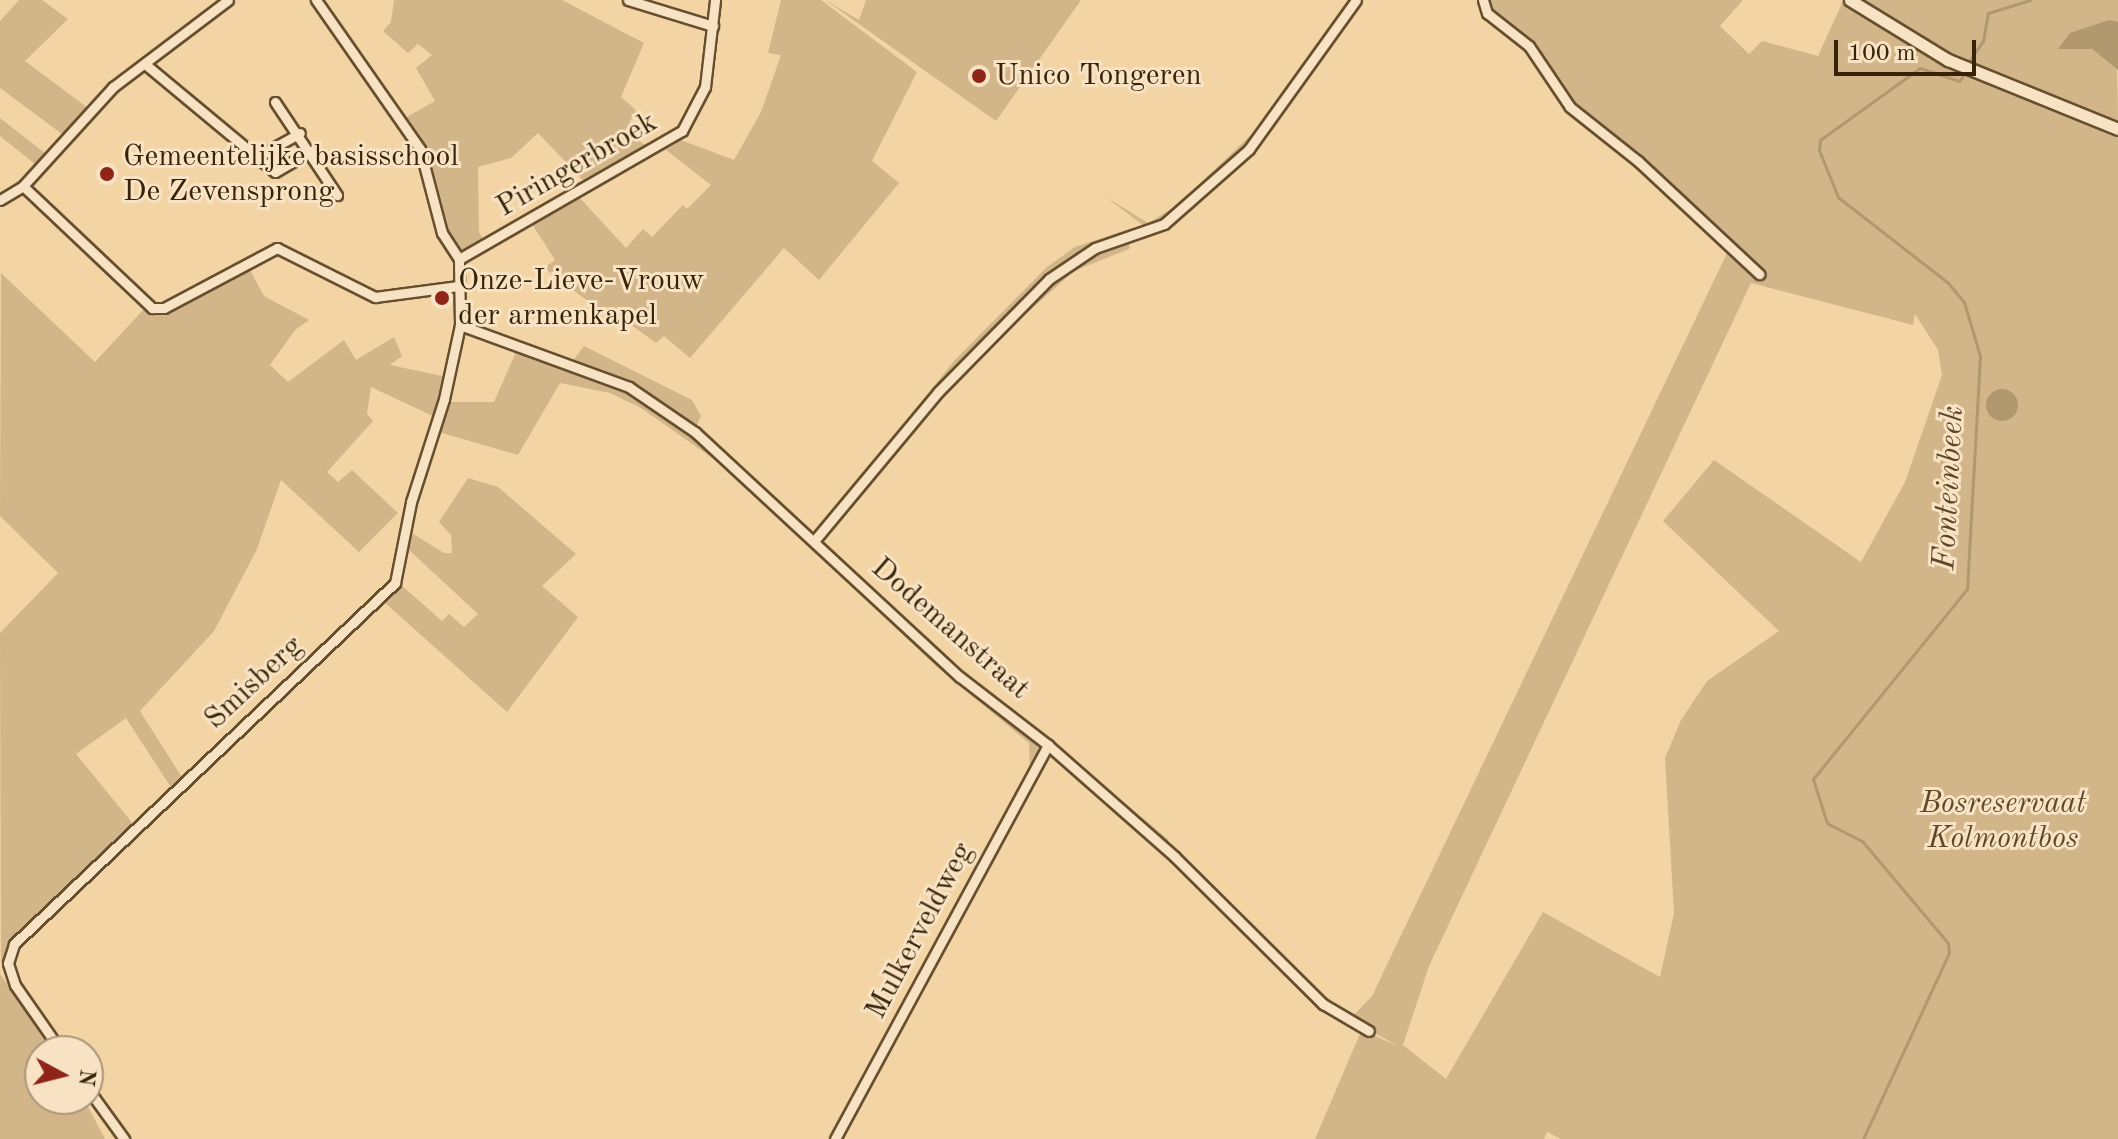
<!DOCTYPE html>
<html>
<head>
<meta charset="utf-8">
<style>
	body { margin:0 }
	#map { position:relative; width:2118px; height:1139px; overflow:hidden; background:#f2d4a5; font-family:"Old Standard TT",serif }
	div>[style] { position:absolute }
	.green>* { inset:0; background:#d2b68a }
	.water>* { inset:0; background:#b2986f }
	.round { border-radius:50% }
	.stream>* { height:3px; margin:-1.5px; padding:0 1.5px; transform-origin:1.5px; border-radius:1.5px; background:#b2986f }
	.roads { filter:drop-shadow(2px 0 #664f2e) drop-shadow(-2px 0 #664f2e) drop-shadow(0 2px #664f2e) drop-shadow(0 -2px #664f2e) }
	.minor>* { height:9px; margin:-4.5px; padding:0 4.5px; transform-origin:4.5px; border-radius:4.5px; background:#f7e3c4 }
	.tertiary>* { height:11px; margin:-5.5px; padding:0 5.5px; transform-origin:5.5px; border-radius:5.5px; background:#f7e3c4 }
	.dots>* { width:22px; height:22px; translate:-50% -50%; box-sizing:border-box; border:4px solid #f7e3c4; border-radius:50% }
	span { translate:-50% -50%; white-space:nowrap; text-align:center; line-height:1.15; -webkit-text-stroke:6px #f7e3c4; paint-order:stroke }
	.poi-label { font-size:30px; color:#372307 }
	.left { translate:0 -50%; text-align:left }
	.street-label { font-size:30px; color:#372307 }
	.park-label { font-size:30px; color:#5e4828; font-style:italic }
	.water-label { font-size:32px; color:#5c4626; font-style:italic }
	.north { position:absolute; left:24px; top:1035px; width:80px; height:80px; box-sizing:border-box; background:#f7e3c4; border:2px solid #aa9678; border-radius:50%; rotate:97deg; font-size:22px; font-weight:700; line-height:32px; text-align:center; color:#372307 }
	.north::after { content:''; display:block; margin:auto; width:28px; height:36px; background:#8f2418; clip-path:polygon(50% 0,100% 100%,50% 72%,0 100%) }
	.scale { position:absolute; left:1834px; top:40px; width:142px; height:36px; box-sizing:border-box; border:4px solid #372307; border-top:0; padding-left:10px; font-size:24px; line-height:28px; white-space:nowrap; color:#372307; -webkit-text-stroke:6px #f7e3c4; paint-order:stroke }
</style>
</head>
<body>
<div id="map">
	<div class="green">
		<div style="clip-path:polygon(19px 0,42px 0,68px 19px,25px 61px,88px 108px,62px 134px,0 88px,0 21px)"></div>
		<div style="clip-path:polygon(394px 0,562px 0,644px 43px,621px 97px,636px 110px,625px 131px,645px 145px,583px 180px,538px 133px,511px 158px,478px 167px,479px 232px,485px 242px,467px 252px,457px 247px,442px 223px,430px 161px,407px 117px,435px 101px,416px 68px,432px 55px,418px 44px,408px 53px,383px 31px,391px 22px)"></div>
		<div style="clip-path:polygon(781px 0,821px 0,917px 72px,872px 161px,899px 183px,819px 280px,784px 248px,690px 358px,664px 336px,656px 343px,616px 314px,597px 308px,544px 268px,555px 260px,532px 224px,578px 196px,626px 248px,643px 229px,652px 237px,683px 205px,687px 209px,711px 185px,666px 150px,681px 140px,734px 160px,761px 112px,781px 55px,768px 53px)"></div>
		<div style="clip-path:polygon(825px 0,859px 20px,866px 0,1081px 0,996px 121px)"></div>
		<div style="clip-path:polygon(1348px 0,1354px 0,1287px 99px,1236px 159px,1175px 216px,1144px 226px,1106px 197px,1148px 223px,1175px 207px,1254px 132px)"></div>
		<div style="clip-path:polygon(evenodd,1486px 0,1743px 0,1720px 26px,1749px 54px,1762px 41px,1818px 56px,1843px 1px,1933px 61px,2118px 138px,2118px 1139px,1561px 1139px,1547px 1132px,1544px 1139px,1315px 1139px,1359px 1036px,1364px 1031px,1398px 1046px,1350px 1019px,1372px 996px,1728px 251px,1727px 240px,1617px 139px,1563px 97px,1545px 61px,1516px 30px,1488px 10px,1486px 0,1751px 283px,1913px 325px,1915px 314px,1938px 350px,1942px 375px,1905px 482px,1861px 562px,1714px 460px,1663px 521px,1779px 631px,1707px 681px,1681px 720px,1665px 758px,1674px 913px,1660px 977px,1543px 912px,1446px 1079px,1403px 1045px,1429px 966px,1751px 283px)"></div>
		<div style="clip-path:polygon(1860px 0,2118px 0,2118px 22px,2093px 26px,2059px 48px,2092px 49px,2117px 68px,2118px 121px,1952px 55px)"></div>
		<div style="clip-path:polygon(0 118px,46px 154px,36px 165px,0 136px)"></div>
		<div style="clip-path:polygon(1132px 228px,1129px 249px,1074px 271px,1010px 328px,1002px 320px,969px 351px,879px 461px,876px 458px,954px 361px,1047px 267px,1075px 247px)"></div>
		<div style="clip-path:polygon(249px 268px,264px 296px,309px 320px,295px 330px,270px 365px,288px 382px,344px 340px,356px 360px,394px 337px,402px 356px,390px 365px,447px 377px,437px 418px,371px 387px,367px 414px,373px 421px,327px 472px,338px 482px,352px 470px,398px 513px,359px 552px,281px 480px,257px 549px,214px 631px,140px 711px,183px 779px,172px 789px,126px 718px,76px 754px,134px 825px,9px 942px,1px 963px,0 633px,58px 573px,0 516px,1px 273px,95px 362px,143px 310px,160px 315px)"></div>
		<div style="clip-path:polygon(584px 346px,692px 400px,701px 416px,693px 433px,721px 457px,718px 462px,641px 408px,610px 393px,560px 383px,518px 455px,439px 432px,447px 402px,494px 402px,516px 352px,568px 367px)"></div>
		<div style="clip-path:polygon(468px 478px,498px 487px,576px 554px,542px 586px,578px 617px,507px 712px,383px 601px,400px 584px,442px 621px,449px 614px,464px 627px,478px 614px,409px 550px,410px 532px,444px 553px,452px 553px,451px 535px,439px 522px)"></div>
		<div style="clip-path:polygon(878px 605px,1037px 739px,1039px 755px,1030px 770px,1029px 743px,936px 666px,876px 609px)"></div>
		<div style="clip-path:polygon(1069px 757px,1169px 840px,1161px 848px,1178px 866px,1063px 767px)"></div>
		<div style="clip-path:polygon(0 974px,56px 1051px,40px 1051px,40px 1099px,84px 1099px,105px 1139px,0 1139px)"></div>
	</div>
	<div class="water">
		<div style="clip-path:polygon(2109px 20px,2118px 22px,2118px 70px,2092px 49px,2058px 49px,2070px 33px)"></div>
		<div class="round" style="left:1986px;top:389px;width:32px;height:32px"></div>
	</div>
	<div class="stream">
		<div style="left:1970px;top:60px;width:23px;rotate:-56deg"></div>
		<div style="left:1983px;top:41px;width:28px;rotate:-80deg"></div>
		<div style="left:1988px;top:13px;width:44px;rotate:-17.2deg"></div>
		<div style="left:1863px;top:1139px;width:205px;rotate:-65.2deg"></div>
		<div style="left:1949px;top:953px;width:10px;rotate:-96deg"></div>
		<div style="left:1948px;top:943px;width:133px;rotate:-130.1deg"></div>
		<div style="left:1862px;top:841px;width:39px;rotate:-153deg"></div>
		<div style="left:1827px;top:823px;width:46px;rotate:-107.7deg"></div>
		<div style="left:1813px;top:779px;width:245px;rotate:-51deg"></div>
		<div style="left:1967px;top:589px;width:233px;rotate:-86.8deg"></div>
		<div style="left:1980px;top:356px;width:56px;rotate:-106.5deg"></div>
		<div style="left:1964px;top:302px;width:26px;rotate:-130deg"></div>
		<div style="left:1947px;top:282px;width:138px;rotate:-142.1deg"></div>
		<div style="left:1838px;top:197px;width:51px;rotate:-112deg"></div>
		<div style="left:1819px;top:150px;width:10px;rotate:-84deg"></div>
		<div style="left:1820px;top:140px;width:123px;rotate:-35.8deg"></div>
		<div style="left:1920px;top:68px;width:41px;rotate:18.4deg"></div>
		<div style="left:1959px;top:81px;width:6px;rotate:-51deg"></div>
	</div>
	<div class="roads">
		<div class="minor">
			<div style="left:628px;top:0;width:89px;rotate:17deg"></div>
			<div style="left:1483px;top:0;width:14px;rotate:73deg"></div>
			<div style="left:1487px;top:13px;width:53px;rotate:38.2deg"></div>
			<div style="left:1529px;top:46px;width:73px;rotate:56.1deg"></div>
			<div style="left:1570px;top:107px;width:87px;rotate:38.5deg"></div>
			<div style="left:1638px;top:161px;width:166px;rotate:43deg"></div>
			<div style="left:145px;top:64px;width:169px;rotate:39.7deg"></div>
			<div style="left:275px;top:172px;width:42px;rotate:-30.3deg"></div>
			<div style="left:275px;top:102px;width:112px;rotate:56.3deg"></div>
			<div style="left:257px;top:157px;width:49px;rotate:-29.2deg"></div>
			<div style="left:23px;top:186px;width:178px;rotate:43.4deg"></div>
			<div style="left:152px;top:308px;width:12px"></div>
			<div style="left:164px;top:308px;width:128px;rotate:-28deg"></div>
			<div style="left:277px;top:248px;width:110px;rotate:26.6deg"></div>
			<div style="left:375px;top:297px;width:84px;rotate:-7.5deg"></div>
			<div style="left:0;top:200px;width:27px;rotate:-31deg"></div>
			<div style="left:23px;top:186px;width:134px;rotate:-47.7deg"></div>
			<div style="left:113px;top:87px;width:144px;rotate:-37.1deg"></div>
			<div style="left:459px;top:259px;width:257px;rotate:-29.9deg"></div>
			<div style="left:682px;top:131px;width:50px;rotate:-62.4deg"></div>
			<div style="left:705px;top:87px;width:88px;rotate:-83.4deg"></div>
			<div style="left:460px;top:325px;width:180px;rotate:20.1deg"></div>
			<div style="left:629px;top:387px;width:80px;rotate:34.3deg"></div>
			<div style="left:695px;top:432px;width:361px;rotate:42.8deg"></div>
			<div style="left:960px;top:677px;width:111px;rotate:37.7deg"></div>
			<div style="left:1048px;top:745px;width:169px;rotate:41.4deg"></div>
			<div style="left:1175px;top:857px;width:209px;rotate:44.8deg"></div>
			<div style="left:1323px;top:1004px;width:53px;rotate:30.4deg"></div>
			<div style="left:814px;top:541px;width:194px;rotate:-50.2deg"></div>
			<div style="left:938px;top:392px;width:158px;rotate:-45.5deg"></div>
			<div style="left:1049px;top:279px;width:55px;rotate:-34deg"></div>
			<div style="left:1095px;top:248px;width:73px;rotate:-19.2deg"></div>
			<div style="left:1164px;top:224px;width:113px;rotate:-41.4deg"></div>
			<div style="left:1249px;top:149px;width:183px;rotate:-54.3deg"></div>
			<div style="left:61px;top:1051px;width:80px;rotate:-124.9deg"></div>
			<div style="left:15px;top:985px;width:23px;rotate:-108deg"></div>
			<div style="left:8px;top:963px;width:20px;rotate:-72deg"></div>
			<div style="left:14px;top:944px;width:525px;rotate:-43.46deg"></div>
			<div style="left:395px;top:583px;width:83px;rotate:-78.8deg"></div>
			<div style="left:411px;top:502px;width:108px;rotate:-72.2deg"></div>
			<div style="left:444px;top:399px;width:76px;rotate:-77.8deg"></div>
			<div style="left:460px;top:325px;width:66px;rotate:-90.9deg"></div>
			<div style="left:459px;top:259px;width:31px;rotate:-123deg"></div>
			<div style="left:442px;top:233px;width:87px;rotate:-104.7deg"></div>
			<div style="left:420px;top:149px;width:182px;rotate:-124.9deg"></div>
			<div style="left:88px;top:1089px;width:62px;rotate:54.2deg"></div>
			<div style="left:835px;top:1139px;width:448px;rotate:-61.6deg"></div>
		</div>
		<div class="tertiary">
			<div style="left:1850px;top:0;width:115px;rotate:31.5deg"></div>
			<div style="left:1948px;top:60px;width:183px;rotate:22.1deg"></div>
		</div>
	</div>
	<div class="dots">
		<div style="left:979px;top:76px;background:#8f2418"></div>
		<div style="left:107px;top:174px;background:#8f2418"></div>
		<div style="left:442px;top:298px;background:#8f2418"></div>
	</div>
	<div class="poi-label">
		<span class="left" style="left:995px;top:76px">Unico Tongeren</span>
		<span class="left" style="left:123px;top:174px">Gemeentelijke basisschool<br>De Zevensprong</span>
		<span class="left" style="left:458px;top:298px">Onze-Lieve-Vrouw<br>der armenkapel</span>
	</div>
	<div class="street-label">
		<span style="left:577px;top:165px;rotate:-30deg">Piringerbroek</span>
		<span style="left:950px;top:629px;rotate:41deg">Dodemanstraat</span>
		<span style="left:254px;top:683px;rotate:-43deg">Smisberg</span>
		<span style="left:920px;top:931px;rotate:-62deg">Mulkerveldweg</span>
	</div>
	<div class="park-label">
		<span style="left:2003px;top:821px">Bosreservaat<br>Kolmontbos</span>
	</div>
	<div class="water-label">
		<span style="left:1950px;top:488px;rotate:-87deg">Fonteinbeek</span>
	</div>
	<div class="north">N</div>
	<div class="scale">100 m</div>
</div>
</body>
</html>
